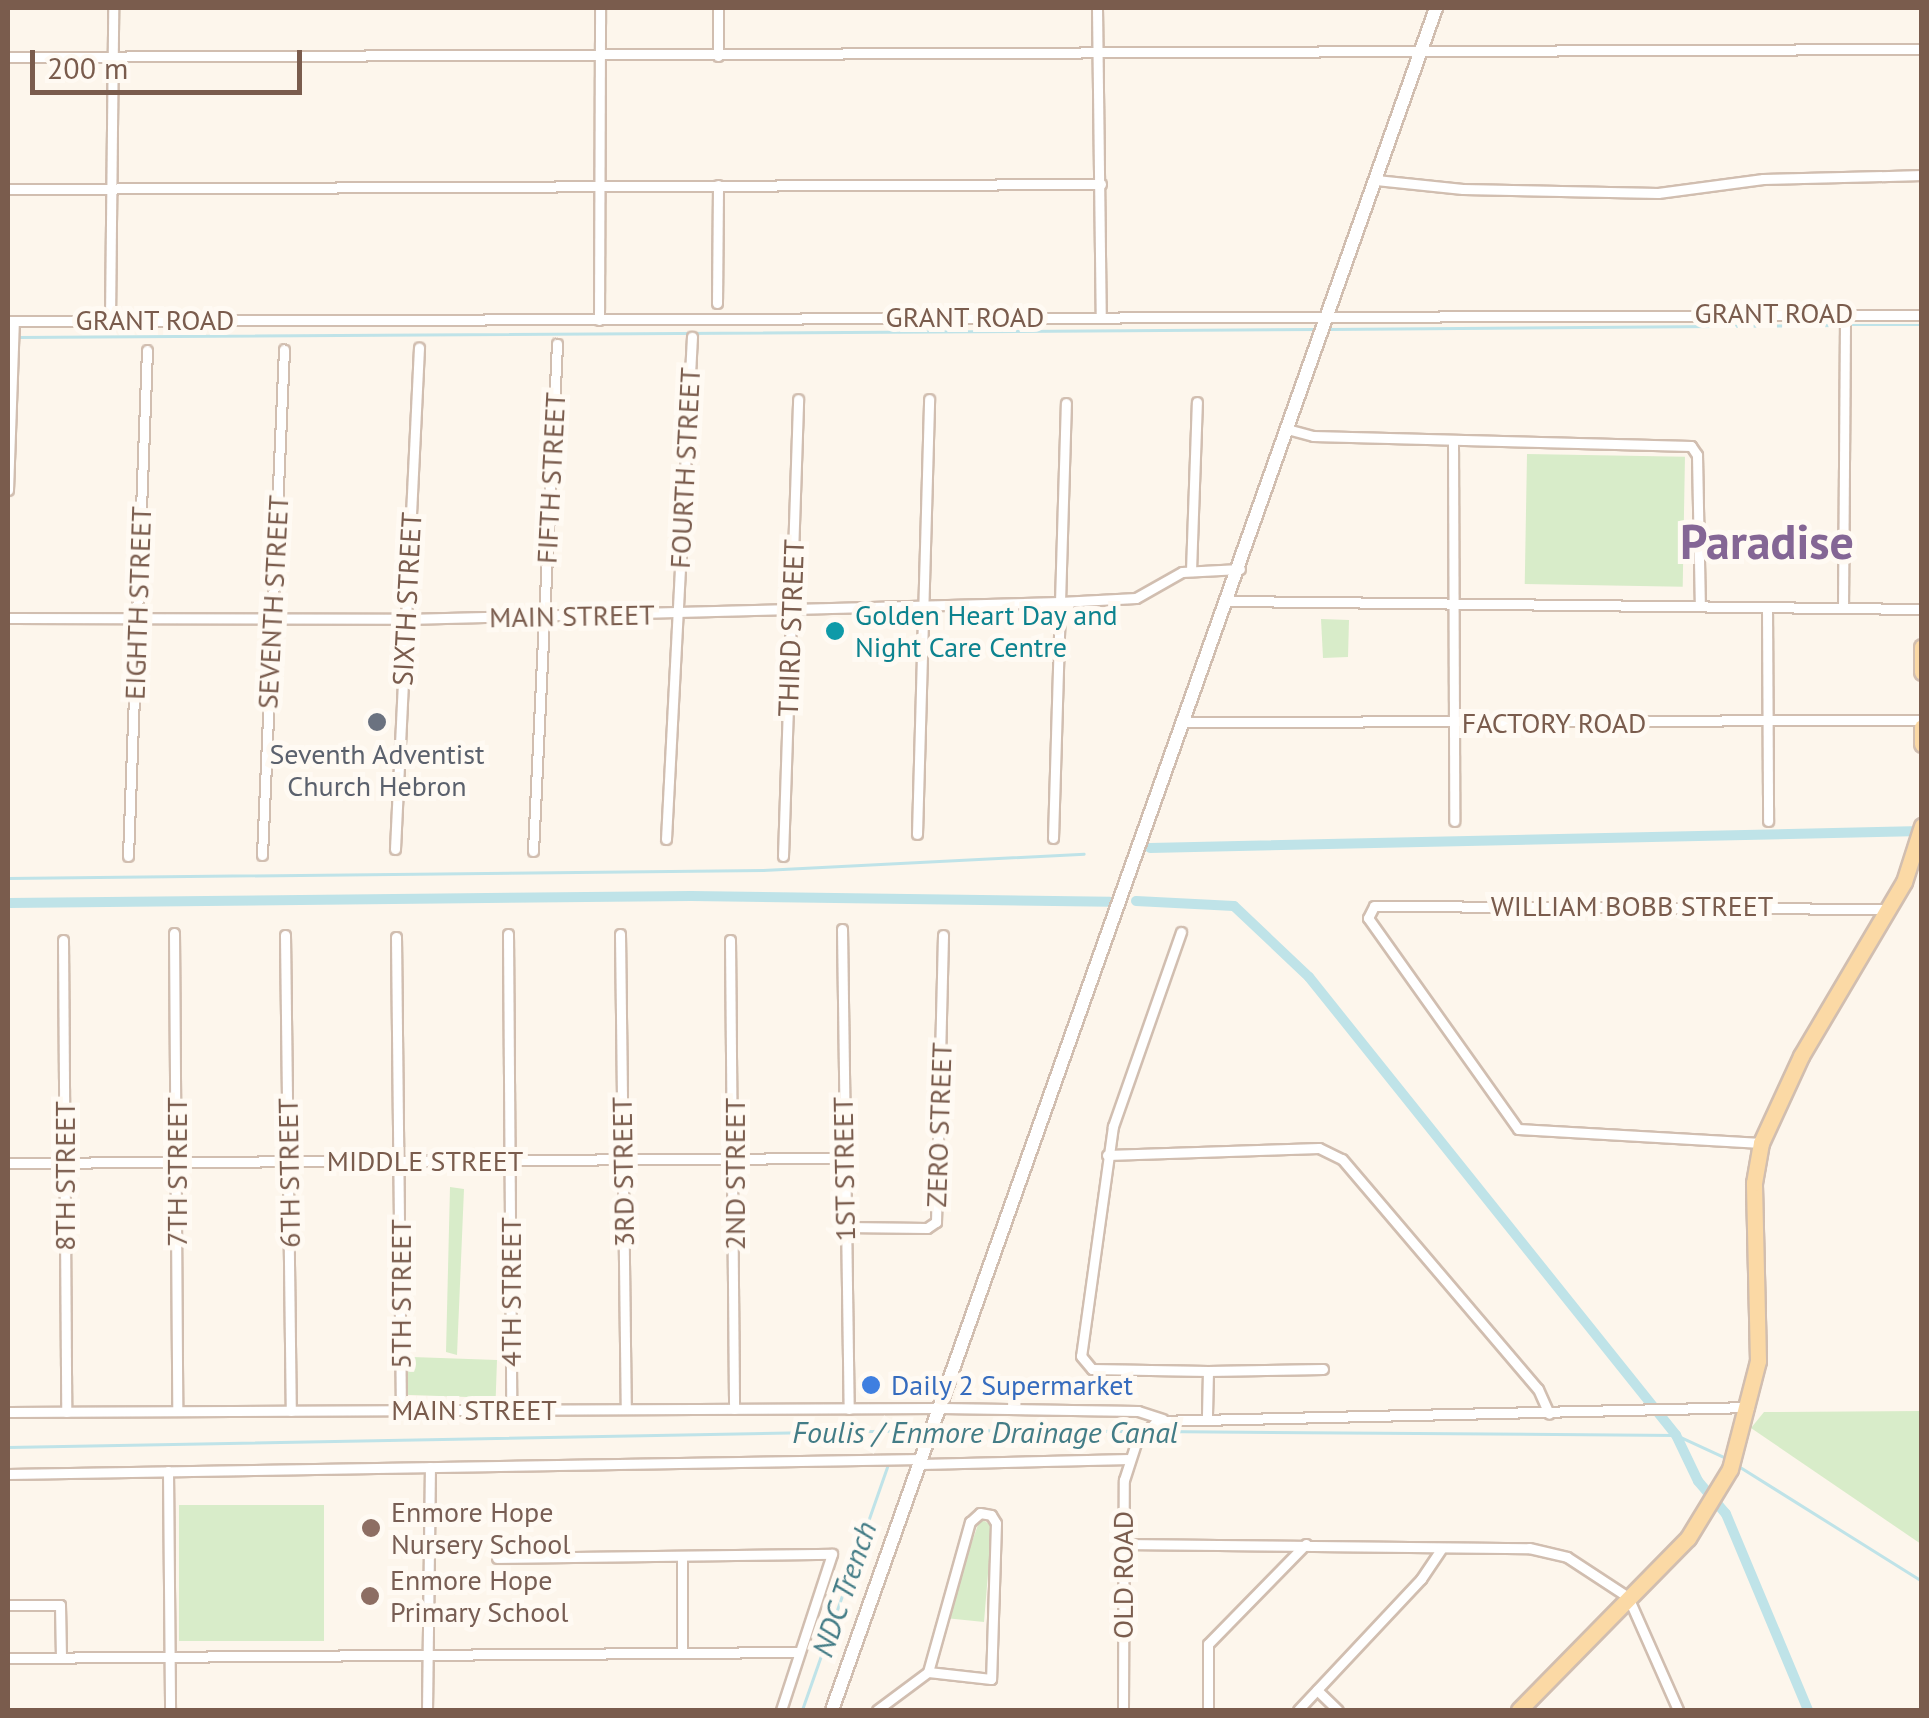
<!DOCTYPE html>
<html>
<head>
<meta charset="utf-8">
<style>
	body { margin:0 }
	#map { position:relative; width:1929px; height:1718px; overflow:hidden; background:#fdf6ec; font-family:"PT Sans",sans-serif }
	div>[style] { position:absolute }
	.green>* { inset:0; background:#d8ecc9; transform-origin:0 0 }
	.stream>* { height:2.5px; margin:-1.25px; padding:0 1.25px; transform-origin:1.25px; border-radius:1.25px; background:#bfe3e8 }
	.canal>* { height:10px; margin:-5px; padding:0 5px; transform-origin:5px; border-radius:5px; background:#bfe3e8 }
	.roads { filter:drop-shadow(2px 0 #d1beb0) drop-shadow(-2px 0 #d1beb0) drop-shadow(0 2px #d1beb0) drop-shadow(0 -2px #d1beb0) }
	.minor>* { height:9px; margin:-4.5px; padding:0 4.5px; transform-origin:4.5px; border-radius:4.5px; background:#fff }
	.secondary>* { height:12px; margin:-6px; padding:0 6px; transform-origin:6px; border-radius:6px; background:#fff }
	.primary>* { height:15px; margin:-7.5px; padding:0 7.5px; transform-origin:7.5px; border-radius:7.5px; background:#fbd9a5 }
	.dots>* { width:28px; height:28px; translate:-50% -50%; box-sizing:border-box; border:5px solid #fffaf3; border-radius:50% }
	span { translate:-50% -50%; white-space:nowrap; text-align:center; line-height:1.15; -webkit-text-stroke:10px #fffaf3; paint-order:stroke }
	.street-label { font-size:28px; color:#7a5c4d }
	.culture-label { font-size:28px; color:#0d838f }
	.left { translate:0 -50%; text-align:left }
	.worship-label { font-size:28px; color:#5b616d }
	.shop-label { font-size:28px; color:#366cbe }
	.education-label { font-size:28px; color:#785e54 }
	.water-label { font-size:30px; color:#437c86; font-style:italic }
	.town-label { font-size:48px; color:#846695; font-weight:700 }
	.frame { position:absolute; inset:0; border:10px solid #7a5c4d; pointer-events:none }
	.scale { position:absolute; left:30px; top:50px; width:272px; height:45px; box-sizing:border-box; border:5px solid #7a5c4d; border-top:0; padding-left:12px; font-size:30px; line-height:35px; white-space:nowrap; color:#7a5c4d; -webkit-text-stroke:8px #fffaf3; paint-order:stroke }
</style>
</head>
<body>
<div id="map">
	<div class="green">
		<div style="left:1527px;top:454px;width:158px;height:130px;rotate:1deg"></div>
		<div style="clip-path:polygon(1321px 619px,1349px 620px,1348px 657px,1323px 658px)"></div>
		<div style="clip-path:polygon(450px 1187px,464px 1189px,457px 1355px,446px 1352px)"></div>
		<div style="left:497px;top:1360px;width:38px;height:92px;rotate:92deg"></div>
		<div style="clip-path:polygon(1921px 1411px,1921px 1544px,1751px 1428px,1764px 1412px)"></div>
		<div style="left:179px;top:1505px;width:145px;height:136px"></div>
		<div style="clip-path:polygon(980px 1519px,992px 1525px,984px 1622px,945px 1618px)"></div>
	</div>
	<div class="stream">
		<div style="left:1848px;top:325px;width:74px"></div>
		<div style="left:1328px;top:329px;width:512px;rotate:-0.45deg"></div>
		<div style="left:18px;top:337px;width:1297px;rotate:-0.35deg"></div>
		<div style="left:8px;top:878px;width:755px;rotate:-0.61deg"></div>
		<div style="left:763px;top:870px;width:321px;rotate:-2.9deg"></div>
		<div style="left:939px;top:1430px;width:202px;rotate:0.3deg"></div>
		<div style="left:1154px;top:1431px;width:522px;rotate:0.44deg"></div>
		<div style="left:1676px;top:1435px;width:55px;rotate:24.7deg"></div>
		<div style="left:8px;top:1447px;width:918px;rotate:-1.06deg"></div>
		<div style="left:1737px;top:1465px;width:218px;rotate:32.1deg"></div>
		<div style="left:802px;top:1710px;width:257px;rotate:-70.7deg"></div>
	</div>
	<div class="canal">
		<div style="left:1150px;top:848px;width:772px;rotate:-1.26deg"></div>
		<div style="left:1136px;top:901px;width:98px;rotate:2.9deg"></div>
		<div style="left:1234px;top:906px;width:103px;rotate:43.4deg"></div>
		<div style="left:1309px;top:977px;width:587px;rotate:51.29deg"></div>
		<div style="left:1676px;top:1435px;width:51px;rotate:64.4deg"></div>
		<div style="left:1698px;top:1481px;width:43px;rotate:49.7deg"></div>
		<div style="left:1726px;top:1514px;width:212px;rotate:67.3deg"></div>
		<div style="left:8px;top:903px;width:683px;rotate:-0.59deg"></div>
		<div style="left:691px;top:896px;width:419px;rotate:0.8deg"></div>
	</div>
	<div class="roads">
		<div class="minor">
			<div style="left:1097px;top:8px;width:309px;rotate:89.3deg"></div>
			<div style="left:718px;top:56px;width:48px;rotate:-90deg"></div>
			<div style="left:8px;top:57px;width:1914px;rotate:-0.24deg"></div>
			<div style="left:1376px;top:180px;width:87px;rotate:5.9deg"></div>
			<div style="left:1463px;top:189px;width:195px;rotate:1.2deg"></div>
			<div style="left:1658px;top:193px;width:106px;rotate:-7.6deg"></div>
			<div style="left:1763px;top:179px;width:159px;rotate:-1.4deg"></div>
			<div style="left:8px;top:189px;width:1093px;rotate:-0.26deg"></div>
			<div style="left:717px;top:303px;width:118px;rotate:-89.5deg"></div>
			<div style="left:110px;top:320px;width:312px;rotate:-89.4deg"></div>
			<div style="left:599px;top:320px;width:312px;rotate:-89.8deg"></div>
			<div style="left:8px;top:321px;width:1914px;rotate:-0.18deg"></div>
			<div style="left:1287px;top:429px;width:27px;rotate:15deg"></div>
			<div style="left:1313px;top:436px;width:378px;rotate:1.5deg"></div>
			<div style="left:1691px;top:446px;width:11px;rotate:56deg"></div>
			<div style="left:1697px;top:455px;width:151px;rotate:88.9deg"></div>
			<div style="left:1453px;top:441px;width:380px;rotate:89.8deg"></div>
			<div style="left:8px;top:490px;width:169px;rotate:-88deg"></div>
			<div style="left:1191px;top:571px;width:169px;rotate:-88deg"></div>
			<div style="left:1229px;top:601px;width:693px;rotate:0.66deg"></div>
			<div style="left:1767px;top:607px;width:214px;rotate:89.7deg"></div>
			<div style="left:1843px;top:608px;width:295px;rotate:-89.6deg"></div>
			<div style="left:8px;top:618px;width:398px;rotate:0.1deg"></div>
			<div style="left:406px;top:619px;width:654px;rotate:-1.49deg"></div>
			<div style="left:1060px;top:602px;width:76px;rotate:-3deg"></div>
			<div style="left:1136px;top:598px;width:53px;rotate:-29.5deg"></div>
			<div style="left:1182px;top:572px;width:58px;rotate:-3deg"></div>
			<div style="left:1187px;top:722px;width:735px;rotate:-0.16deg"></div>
			<div style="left:917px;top:834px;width:435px;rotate:-88.4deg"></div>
			<div style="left:1053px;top:838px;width:435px;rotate:-88.3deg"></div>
			<div style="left:666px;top:839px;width:503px;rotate:-87.04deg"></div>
			<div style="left:395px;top:849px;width:502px;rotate:-87.26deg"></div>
			<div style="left:533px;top:851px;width:508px;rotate:-87.29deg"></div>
			<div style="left:262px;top:855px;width:506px;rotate:-87.51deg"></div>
			<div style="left:128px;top:856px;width:506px;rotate:-87.85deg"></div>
			<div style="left:783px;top:856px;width:457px;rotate:-88.1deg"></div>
			<div style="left:842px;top:929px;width:480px;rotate:89.2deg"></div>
			<div style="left:1181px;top:932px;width:206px;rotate:109.3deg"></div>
			<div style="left:1113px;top:1126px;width:232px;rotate:97.9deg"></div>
			<div style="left:1081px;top:1356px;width:17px;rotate:50deg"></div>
			<div style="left:1092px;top:1369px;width:116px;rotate:1deg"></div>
			<div style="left:1208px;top:1371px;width:45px;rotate:91.3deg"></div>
			<div style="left:174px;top:933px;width:478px;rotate:89.6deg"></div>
			<div style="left:508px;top:934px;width:476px;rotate:89.6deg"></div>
			<div style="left:620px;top:934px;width:475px;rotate:89.3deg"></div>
			<div style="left:285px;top:935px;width:476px;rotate:89.3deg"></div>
			<div style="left:396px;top:937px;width:473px;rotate:89.4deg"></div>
			<div style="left:63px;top:940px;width:472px;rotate:89.6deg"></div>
			<div style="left:730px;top:940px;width:469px;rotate:89.5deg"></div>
			<div style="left:1761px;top:1143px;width:243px;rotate:-176.7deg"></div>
			<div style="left:1518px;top:1129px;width:259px;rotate:-125.4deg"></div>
			<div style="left:1368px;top:918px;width:13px;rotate:-63deg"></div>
			<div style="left:1374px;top:906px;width:516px;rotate:0.33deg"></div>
			<div style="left:1107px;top:1155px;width:212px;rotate:-1.9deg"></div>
			<div style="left:1319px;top:1148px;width:25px;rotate:26deg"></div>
			<div style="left:1342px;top:1159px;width:302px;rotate:49.6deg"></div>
			<div style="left:1538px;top:1389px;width:27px;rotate:66deg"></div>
			<div style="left:8px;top:1163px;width:835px;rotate:-0.34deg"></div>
			<div style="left:845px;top:1227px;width:82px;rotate:0.7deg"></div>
			<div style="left:927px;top:1228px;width:11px;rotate:-34deg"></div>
			<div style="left:936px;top:1222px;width:287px;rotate:-88.6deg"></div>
			<div style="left:1208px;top:1371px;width:115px;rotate:-1deg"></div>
			<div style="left:8px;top:1412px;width:933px;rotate:-0.25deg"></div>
			<div style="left:941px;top:1408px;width:197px;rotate:0.9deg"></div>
			<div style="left:1138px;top:1411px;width:26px;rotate:18deg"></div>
			<div style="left:921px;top:1464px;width:209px;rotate:-1.4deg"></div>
			<div style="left:168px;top:1471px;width:239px;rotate:89.5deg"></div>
			<div style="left:8px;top:1474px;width:914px;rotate:-0.94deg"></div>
			<div style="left:1122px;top:1544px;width:407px;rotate:0.6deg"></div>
			<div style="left:1529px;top:1548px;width:39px;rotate:13deg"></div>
			<div style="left:1567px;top:1557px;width:73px;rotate:33.3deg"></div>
			<div style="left:1628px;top:1597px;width:124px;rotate:66.1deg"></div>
			<div style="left:497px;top:1558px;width:335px;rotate:-0.7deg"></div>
			<div style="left:832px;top:1554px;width:164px;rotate:108.1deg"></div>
			<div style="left:8px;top:1605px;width:52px"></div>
			<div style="left:60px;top:1605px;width:52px;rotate:88.9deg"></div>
			<div style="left:682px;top:1650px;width:94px;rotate:-90deg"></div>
			<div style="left:8px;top:1658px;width:791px;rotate:-0.43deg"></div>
			<div style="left:1317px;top:1690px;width:29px;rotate:44deg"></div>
			<div style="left:427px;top:1710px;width:243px;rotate:-89.3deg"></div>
			<div style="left:877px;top:1710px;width:64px;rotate:-36.7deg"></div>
			<div style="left:928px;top:1672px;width:156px;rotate:-74.4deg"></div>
			<div style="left:970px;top:1522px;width:13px;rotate:-42deg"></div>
			<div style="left:980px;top:1513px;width:11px;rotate:10deg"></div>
			<div style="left:991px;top:1515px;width:9px;rotate:58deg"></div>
			<div style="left:996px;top:1523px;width:156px;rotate:91.8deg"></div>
			<div style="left:991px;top:1679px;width:63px;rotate:-173.7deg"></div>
			<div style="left:1123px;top:1710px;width:230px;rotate:-89.8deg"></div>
			<div style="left:1124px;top:1480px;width:40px;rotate:-72deg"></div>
			<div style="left:1136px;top:1442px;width:30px;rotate:-45deg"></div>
			<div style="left:1157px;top:1421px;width:592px;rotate:-1.35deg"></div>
			<div style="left:1208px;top:1710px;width:66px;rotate:-90deg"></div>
			<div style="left:1208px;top:1644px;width:140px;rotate:-45.6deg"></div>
			<div style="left:1298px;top:1710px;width:180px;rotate:-46.8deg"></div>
			<div style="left:1421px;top:1579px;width:37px;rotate:-56deg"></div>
		</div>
		<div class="secondary">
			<div style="left:832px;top:1710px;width:1806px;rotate:-70.46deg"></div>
		</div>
		<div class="primary">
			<div style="left:1922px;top:647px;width:25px;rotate:90deg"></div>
			<div style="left:1922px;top:727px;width:17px;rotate:90deg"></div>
			<div style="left:1519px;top:1710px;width:241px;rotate:-45.5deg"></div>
			<div style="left:1688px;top:1538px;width:81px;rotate:-58.7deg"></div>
			<div style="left:1730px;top:1469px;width:112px;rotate:-75.5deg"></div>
			<div style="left:1758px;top:1361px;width:178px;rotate:-91.3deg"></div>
			<div style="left:1754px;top:1183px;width:41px;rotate:-80.1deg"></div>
			<div style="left:1761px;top:1143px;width:96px;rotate:-65.3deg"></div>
			<div style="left:1801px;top:1056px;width:202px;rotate:-59.4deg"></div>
			<div style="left:1904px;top:882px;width:59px;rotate:-72.2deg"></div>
		</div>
	</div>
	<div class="dots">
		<div style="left:835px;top:631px;background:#0f9aa8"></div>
		<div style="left:377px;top:722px;background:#6b7280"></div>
		<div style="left:871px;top:1385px;background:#3f7fe0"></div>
		<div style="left:371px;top:1528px;background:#8d6e63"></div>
		<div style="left:370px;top:1596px;background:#8d6e63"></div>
	</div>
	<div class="street-label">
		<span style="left:1774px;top:313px">GRANT ROAD</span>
		<span style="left:965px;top:317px">GRANT ROAD</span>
		<span style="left:155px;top:320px">GRANT ROAD</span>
		<span style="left:685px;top:468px;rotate:-87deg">FOURTH STREET</span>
		<span style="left:551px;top:478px;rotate:-87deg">FIFTH STREET</span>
		<span style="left:407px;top:599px;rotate:-87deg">SIXTH STREET</span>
		<span style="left:273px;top:602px;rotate:-87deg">SEVENTH STREET</span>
		<span style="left:138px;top:603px;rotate:-88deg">EIGHTH STREET</span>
		<span style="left:572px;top:616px;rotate:-1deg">MAIN STREET</span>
		<span style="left:791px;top:628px;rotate:-88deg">THIRD STREET</span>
		<span style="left:1554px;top:723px">FACTORY ROAD</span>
		<span style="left:1632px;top:906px">WILLIAM BOBB STREET</span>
		<span style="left:939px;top:1125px;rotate:-88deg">ZERO STREET</span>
		<span style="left:425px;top:1161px">MIDDLE STREET</span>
		<span style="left:844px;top:1169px;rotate:-91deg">1ST STREET</span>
		<span style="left:177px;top:1172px;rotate:-90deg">7TH STREET</span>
		<span style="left:623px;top:1172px;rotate:-91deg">3RD STREET</span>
		<span style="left:289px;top:1173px;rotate:-91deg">6TH STREET</span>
		<span style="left:735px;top:1174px;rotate:-90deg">2ND STREET</span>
		<span style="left:65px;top:1176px;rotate:-90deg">8TH STREET</span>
		<span style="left:511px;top:1292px;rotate:-90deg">4TH STREET</span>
		<span style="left:401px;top:1294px;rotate:-90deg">5TH STREET</span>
		<span style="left:474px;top:1410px">MAIN STREET</span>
		<span style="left:1123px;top:1575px;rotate:-90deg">OLD ROAD</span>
	</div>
	<div class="culture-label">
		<span class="left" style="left:855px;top:631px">Golden Heart Day and<br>Night Care Centre</span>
	</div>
	<div class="worship-label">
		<span style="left:377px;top:770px">Seventh Adventist<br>Church Hebron</span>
	</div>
	<div class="shop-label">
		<span class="left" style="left:891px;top:1385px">Daily 2 Supermarket</span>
	</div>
	<div class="education-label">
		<span class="left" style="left:391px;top:1528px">Enmore Hope<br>Nursery School</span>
		<span class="left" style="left:390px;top:1596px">Enmore Hope<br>Primary School</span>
	</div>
	<div class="water-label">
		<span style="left:985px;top:1432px">Foulis / Enmore Drainage Canal</span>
		<span style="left:844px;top:1589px;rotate:-71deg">NDC Trench</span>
	</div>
	<div class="town-label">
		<span style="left:1767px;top:542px">Paradise</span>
	</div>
	<div class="frame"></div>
	<div class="scale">200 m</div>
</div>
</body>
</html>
